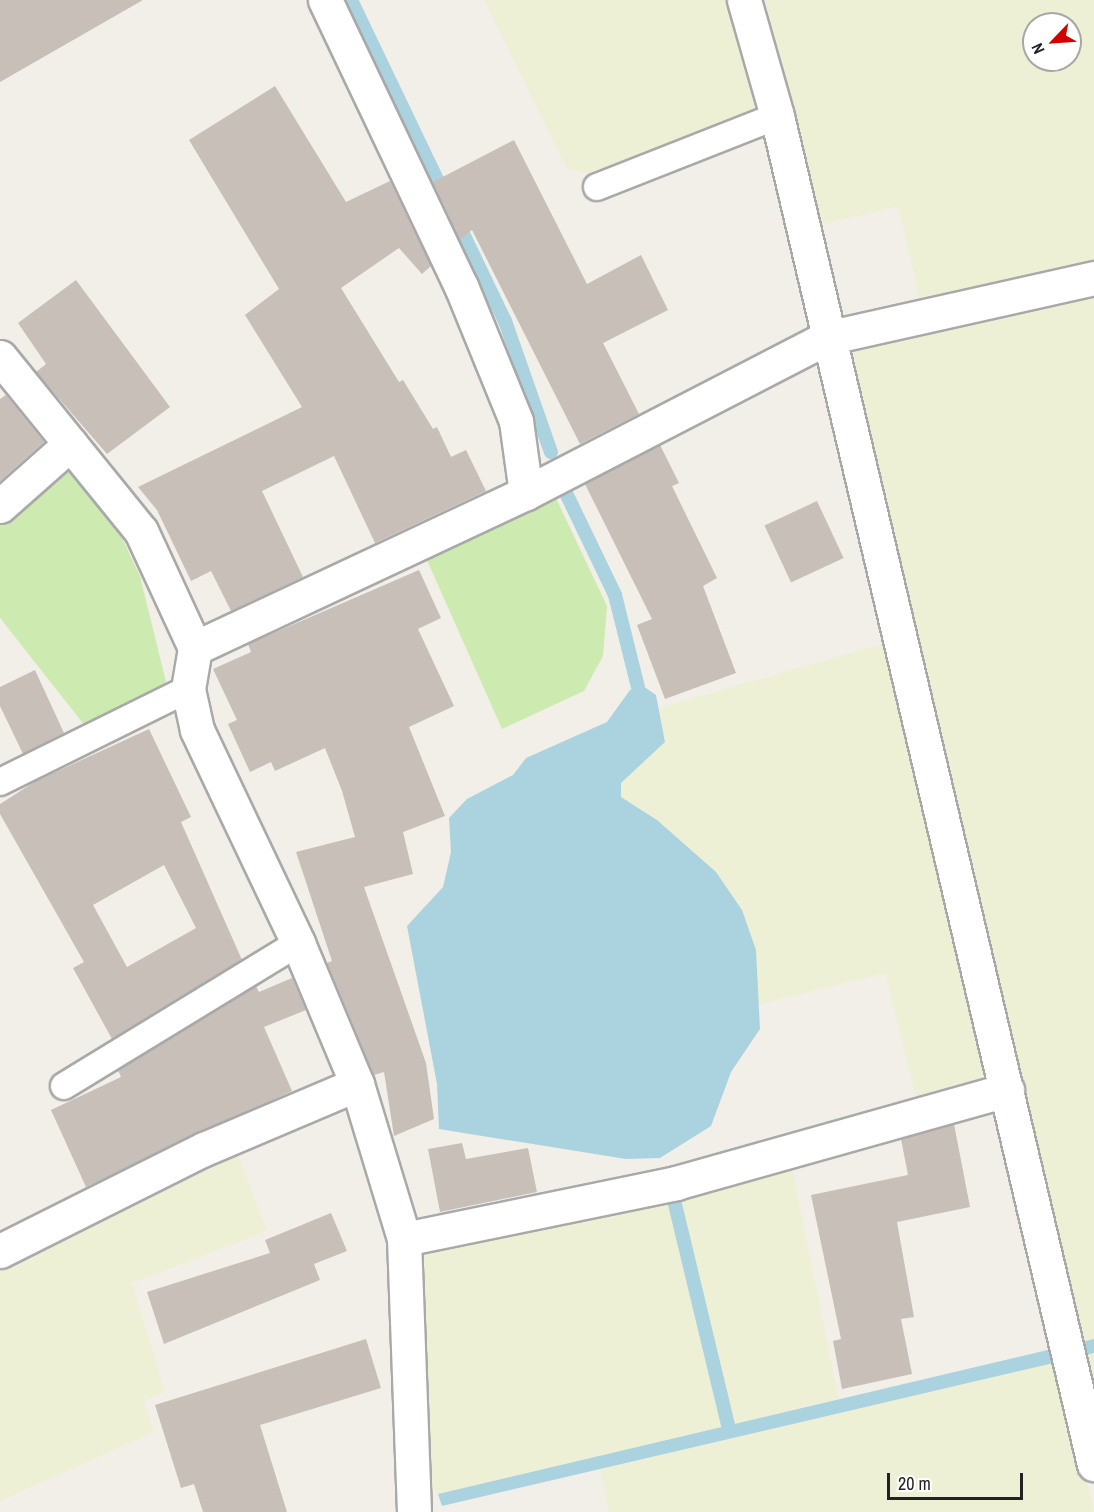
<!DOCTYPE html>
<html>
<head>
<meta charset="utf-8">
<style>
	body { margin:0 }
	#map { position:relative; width:1094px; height:1512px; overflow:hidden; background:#f2efe9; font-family:"Archivo Narrow",sans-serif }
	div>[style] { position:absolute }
	.farmland>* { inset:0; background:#eef0d5 }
	.grass>* { inset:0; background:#cdebb0 }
	.water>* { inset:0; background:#aad3df }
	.stream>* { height:14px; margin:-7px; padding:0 7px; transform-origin:7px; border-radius:7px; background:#aad3df }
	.building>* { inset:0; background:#c7bfb8; transform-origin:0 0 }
	.roads { filter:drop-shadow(2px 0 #a9a9a9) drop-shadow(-2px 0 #a9a9a9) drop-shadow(0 2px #a9a9a9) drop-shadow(0 -2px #a9a9a9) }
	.lane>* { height:26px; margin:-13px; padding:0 13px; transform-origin:13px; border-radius:13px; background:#fff }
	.street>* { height:33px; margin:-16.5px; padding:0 16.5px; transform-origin:16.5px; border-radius:16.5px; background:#fff }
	span { translate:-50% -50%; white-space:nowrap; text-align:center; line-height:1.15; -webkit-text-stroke:6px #fff; paint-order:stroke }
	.north { position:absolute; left:1022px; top:12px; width:60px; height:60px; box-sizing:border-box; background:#fff; border:2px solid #a7a7a7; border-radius:50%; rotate:245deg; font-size:16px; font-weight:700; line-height:24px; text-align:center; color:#222 }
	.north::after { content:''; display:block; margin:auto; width:21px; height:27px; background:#d40000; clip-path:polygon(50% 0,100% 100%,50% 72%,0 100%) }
	.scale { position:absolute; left:887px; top:1473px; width:136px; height:27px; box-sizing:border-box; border:3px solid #222; border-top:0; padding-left:8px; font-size:18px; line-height:21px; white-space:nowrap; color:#222; -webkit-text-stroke:4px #fff; paint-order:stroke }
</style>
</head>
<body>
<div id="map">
	<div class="farmland">
		<div style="clip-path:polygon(484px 0,734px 0,761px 97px,749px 114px,589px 173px,567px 169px)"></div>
		<div style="clip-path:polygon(evenodd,765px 0,1094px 0,1094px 266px,921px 305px,898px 206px,821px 225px,765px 0,1034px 24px,1070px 24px,1070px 60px,1034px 60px,1034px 24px)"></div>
		<div style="clip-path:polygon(1094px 292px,1094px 1339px,1078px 1343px,847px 365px,857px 346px)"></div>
		<div style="clip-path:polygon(885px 643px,991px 1066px,975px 1087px,917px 1102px,885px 973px,757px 1005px,742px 910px,716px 872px,657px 820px,621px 797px,621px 783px,665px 742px,659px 708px)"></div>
		<div style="clip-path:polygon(236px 1149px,267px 1231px,132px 1283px,165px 1392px,144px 1400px,154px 1432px,0 1501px,0 1263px)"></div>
		<div style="clip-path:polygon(791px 1164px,839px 1399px,438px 1494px,432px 1488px,422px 1249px,669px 1202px)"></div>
		<div style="clip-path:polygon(1094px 1353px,1094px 1409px,1082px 1356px)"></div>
		<div style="clip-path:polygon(1058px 1362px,1094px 1512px,609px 1512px,600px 1469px)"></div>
	</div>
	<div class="grass">
		<div style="clip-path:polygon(66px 467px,117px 527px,140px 576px,167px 686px,86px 727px,0 618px,0 514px)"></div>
		<div style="clip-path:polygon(555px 496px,607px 606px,603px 656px,584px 691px,502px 729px,426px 558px)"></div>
	</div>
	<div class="water">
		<div style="clip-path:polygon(643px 686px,656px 695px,665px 742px,621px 783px,621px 797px,657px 820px,716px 872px,742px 910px,756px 950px,760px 1029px,731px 1072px,711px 1126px,660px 1158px,626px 1159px,439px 1129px,437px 1084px,407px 926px,443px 887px,451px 852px,449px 818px,467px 799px,513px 775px,526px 758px,607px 722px,630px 690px)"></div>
		<div style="clip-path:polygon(1094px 1339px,1094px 1353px,1058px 1362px,442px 1506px,438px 1494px)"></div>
	</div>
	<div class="stream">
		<div style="left:351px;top:0;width:217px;rotate:64.4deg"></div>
		<div style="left:457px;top:221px;width:111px;rotate:64.4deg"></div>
		<div style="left:505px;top:321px;width:139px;rotate:70.7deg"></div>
		<div style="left:565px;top:491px;width:115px;rotate:64.3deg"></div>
		<div style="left:615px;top:595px;width:95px;rotate:76deg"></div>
		<div style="left:674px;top:1200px;width:231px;rotate:76.5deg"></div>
	</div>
	<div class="building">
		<div style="clip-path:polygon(0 0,143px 0,0 82px)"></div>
		<div style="clip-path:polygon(275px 86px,346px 202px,390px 181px,431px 266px,422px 274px,399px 248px,341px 288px,399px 382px,403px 380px,433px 429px,437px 427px,451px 457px,466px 450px,486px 491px,375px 543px,334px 456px,262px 491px,303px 577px,231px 611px,211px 571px,191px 581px,157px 510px,138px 487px,302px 407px,245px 315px,279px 289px,189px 140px)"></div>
		<div style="clip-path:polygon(514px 140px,587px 284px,641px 255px,668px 310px,603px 343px,639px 414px,580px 444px,472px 230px,460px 240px,433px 182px)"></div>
		<div style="clip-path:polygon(76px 280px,170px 407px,107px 454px,36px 372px,46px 364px,18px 323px)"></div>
		<div style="clip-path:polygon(6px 395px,44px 442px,0 481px,0 399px)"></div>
		<div style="clip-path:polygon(660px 445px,679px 483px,672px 486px,717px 578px,703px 586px,736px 673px,665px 699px,637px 625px,652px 619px,585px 484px)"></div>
		<div style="left:817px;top:501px;width:63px;height:58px;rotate:65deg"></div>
		<div style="clip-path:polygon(419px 570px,441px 618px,418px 629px,454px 706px,409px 727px,445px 816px,403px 832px,413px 874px,364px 887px,426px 1063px,434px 1119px,394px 1136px,384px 1072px,374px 1075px,327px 963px,332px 961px,296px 852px,355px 837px,342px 791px,325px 748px,275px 771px,271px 762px,250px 772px,228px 724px,237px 720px,213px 669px,251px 652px,248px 644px)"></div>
		<div style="clip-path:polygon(35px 670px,64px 733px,23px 754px,0 706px,0 687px)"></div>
		<div style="clip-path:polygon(evenodd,149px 729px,191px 817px,181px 822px,242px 960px,112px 1039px,73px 968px,84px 962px,0 814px,0 804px,36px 781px,149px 729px,164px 865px,196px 928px,127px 967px,93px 905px,164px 865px)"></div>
		<div style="clip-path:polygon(292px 978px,306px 1010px,264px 1027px,292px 1091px,86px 1187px,51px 1110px,121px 1077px,118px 1070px,256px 986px,259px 992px)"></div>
		<div style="clip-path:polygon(954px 1124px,970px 1207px,897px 1222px,914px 1317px,901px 1319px,912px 1374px,842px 1389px,833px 1341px,841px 1339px,811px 1195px,908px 1175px,901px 1139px)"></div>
		<div style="clip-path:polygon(462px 1143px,466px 1159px,528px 1148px,537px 1192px,440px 1212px,428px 1149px)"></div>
		<div style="clip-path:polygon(331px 1213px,347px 1251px,314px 1264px,320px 1280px,164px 1344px,147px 1292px,270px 1253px,265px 1240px)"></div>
		<div style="clip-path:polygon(366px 1339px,381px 1388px,260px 1425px,287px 1512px,203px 1512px,194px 1484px,181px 1488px,155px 1405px)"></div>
	</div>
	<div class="roads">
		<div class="lane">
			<div style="left:597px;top:187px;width:193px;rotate:-21.5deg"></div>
			<div style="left:0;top:782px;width:210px;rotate:-26.3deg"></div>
			<div style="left:64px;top:1086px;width:274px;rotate:-31.4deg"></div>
		</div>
		<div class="street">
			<div style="left:325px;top:0;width:317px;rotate:64.6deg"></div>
			<div style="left:461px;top:286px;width:146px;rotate:67.8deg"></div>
			<div style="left:516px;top:421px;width:73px;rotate:82.1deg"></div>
			<div style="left:744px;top:0;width:121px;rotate:74.1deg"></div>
			<div style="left:777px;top:116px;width:1385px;rotate:76.77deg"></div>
			<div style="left:0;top:357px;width:224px;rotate:51deg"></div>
			<div style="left:141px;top:531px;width:129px;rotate:65.2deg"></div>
			<div style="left:195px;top:648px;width:42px;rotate:99.7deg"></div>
			<div style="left:188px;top:689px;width:42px;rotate:77.6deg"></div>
			<div style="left:197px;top:730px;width:236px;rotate:64.6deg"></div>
			<div style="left:298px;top:943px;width:153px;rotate:67.3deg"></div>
			<div style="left:357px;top:1084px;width:162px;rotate:73.1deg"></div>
			<div style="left:404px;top:1239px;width:273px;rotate:87.9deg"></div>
			<div style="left:0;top:506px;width:94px;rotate:-41.5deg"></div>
			<div style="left:195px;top:648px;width:365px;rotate:-25.1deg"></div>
			<div style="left:526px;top:493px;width:338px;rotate:-27.3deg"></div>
			<div style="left:826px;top:338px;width:275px;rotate:-12.6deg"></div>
			<div style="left:404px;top:1239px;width:278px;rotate:-11.6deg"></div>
			<div style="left:676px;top:1183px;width:344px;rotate:-15.7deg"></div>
			<div style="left:0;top:1251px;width:228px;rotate:-26.6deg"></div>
			<div style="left:204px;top:1149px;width:166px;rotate:-23deg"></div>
		</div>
	</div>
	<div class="north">N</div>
	<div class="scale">20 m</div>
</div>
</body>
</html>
